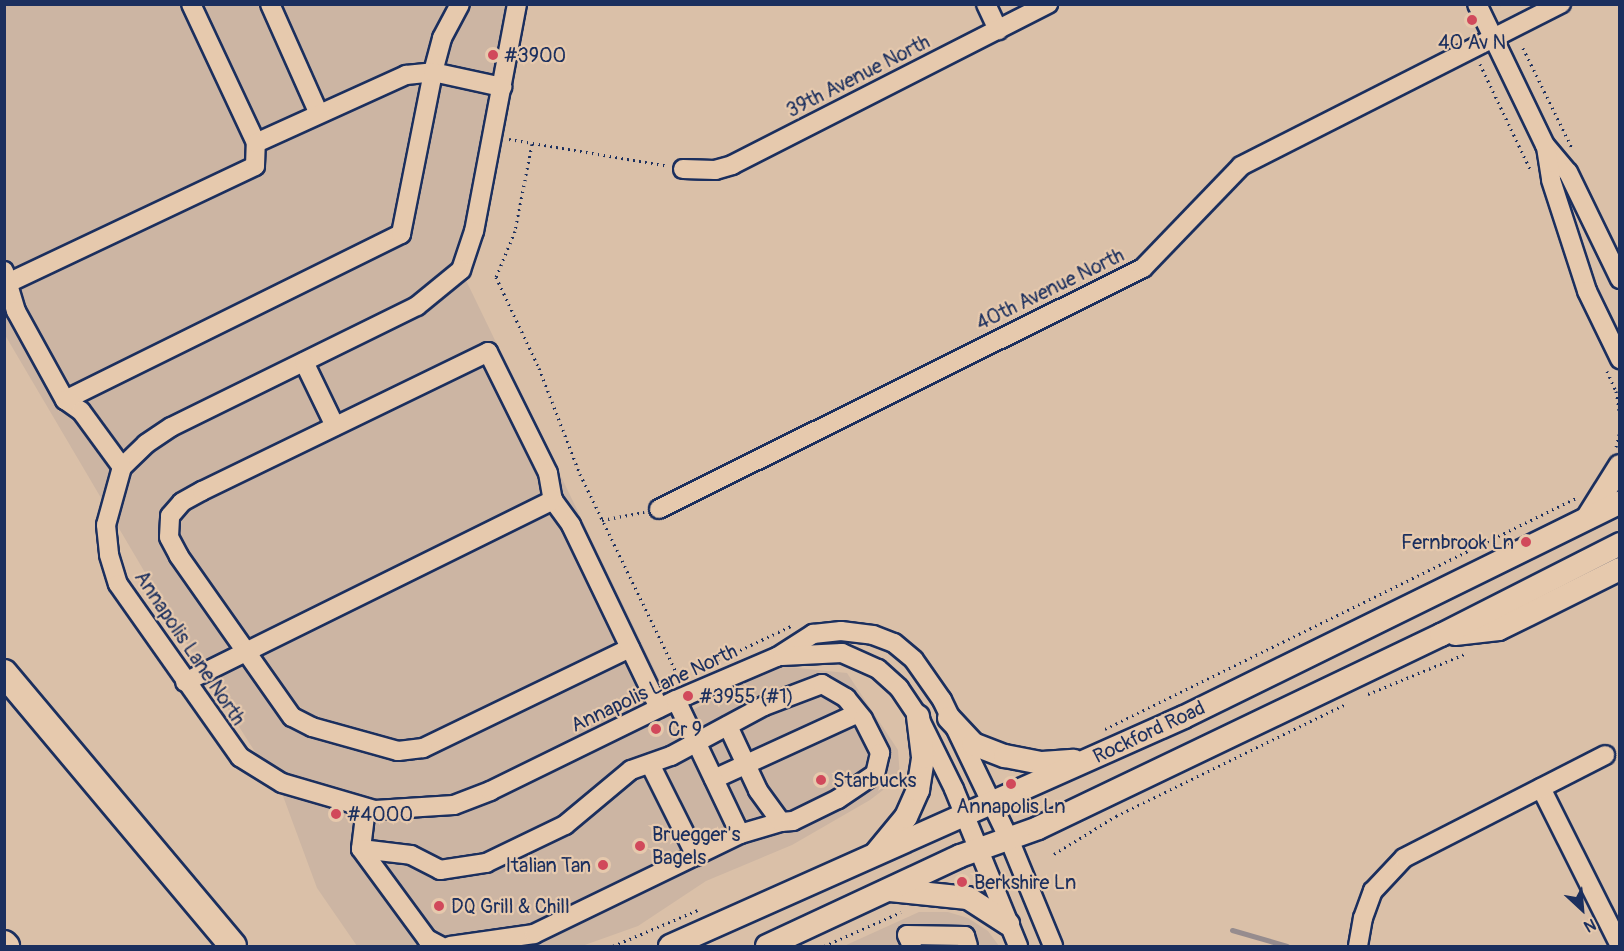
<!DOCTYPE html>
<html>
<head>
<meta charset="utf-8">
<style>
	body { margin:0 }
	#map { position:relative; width:1624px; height:951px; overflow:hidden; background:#dac0a8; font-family:Pangolin,sans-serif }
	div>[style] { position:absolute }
	.built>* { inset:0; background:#ccb5a3 }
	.stream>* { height:5px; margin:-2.5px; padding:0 2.5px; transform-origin:2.5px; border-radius:2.5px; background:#968c8e }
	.path>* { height:3px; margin-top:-1.5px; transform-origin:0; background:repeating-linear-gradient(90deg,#1b2f5e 0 1.5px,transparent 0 6px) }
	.roads { filter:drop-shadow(2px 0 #1b2f5e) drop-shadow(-2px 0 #1b2f5e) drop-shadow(0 2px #1b2f5e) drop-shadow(0 -2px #1b2f5e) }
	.minor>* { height:18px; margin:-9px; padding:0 9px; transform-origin:9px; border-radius:9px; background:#e6c9ad }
	.major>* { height:22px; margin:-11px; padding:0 11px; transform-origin:11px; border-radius:11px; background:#e6c9ad }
	.highway>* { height:26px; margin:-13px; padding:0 13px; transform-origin:13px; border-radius:13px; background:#e6c9ad }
	.dots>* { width:16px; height:16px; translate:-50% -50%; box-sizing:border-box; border:3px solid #e6c9ad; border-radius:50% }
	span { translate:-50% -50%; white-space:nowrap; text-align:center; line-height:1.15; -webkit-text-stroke:4.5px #e6c9ad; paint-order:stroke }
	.poi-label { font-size:20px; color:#1b2f5e }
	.left { translate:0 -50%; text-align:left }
	.right { translate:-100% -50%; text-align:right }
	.street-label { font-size:20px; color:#1b2f5e }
	.frame { position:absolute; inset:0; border:6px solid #1b2f5e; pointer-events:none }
	.north { position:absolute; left:1552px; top:879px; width:60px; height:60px; -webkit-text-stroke:4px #e6c9ad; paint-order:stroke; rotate:154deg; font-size:16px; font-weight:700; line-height:24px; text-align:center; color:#1b2f5e }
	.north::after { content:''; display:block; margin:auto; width:21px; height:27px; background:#1b2f5e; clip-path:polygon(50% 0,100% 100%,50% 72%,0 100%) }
</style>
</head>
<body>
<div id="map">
	<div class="built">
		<div style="clip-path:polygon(4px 5px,516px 5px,461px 270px,661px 683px,673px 720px,778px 666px,847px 673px,898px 750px,900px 777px,870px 800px,792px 845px,706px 881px,638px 926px,582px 946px,357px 946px,317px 888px,283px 796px,193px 654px,5px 335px)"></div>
		<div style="clip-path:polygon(919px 912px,948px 912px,968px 918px,988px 931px,999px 946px,844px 946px)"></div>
	</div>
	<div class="stream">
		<div style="left:1232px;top:930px;width:57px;rotate:16.2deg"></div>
	</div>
	<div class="path">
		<div style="left:1502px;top:4px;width:3px;rotate:72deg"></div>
		<div style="left:1523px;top:48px;width:111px;rotate:63.9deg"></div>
		<div style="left:1480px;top:64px;width:116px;rotate:64.5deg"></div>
		<div style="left:509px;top:139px;width:161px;rotate:9.6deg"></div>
		<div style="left:532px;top:144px;width:89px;rotate:101.1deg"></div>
		<div style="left:515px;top:231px;width:50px;rotate:112.4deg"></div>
		<div style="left:496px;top:277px;width:101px;rotate:64.7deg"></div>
		<div style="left:539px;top:368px;width:114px;rotate:68.9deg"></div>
		<div style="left:580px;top:474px;width:229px;rotate:64.1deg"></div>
		<div style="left:1607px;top:371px;width:22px;rotate:66deg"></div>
		<div style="left:1616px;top:391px;width:24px;rotate:81deg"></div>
		<div style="left:1616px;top:447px;width:16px;rotate:-76deg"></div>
		<div style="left:602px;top:520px;width:43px;rotate:-10.8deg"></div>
		<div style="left:713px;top:663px;width:86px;rotate:-25.4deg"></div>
		<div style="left:1368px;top:694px;width:105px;rotate:-22.4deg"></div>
		<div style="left:1105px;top:729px;width:525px;rotate:-26.13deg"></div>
		<div style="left:1054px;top:854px;width:73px;rotate:-31.5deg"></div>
		<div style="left:1116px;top:816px;width:256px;rotate:-26deg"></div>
		<div style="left:613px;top:946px;width:95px;rotate:-23deg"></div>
		<div style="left:824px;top:946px;width:84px;rotate:-23.8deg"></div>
	</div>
	<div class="roads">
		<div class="minor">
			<div style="left:191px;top:4px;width:153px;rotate:64.9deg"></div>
			<div style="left:270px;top:4px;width:120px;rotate:66deg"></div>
			<div style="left:517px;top:4px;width:231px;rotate:100.7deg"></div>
			<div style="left:474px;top:231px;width:41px;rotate:108.4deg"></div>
			<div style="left:461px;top:270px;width:57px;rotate:140.7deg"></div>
			<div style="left:417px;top:306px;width:274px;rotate:153.8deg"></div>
			<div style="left:171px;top:427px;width:30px;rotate:146deg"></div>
			<div style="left:146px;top:444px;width:33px;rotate:136deg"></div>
			<div style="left:122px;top:467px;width:60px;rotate:105.4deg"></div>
			<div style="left:106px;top:525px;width:30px;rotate:84deg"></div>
			<div style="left:109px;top:555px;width:30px;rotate:73deg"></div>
			<div style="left:118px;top:584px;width:212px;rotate:54.8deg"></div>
			<div style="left:240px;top:757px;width:49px;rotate:31.8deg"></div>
			<div style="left:282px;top:783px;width:97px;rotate:16.2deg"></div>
			<div style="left:375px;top:810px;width:79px;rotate:-3.6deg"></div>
			<div style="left:454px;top:805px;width:39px;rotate:-21deg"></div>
			<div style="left:490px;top:791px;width:207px;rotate:-26.1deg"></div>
			<div style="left:676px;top:700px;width:110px;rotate:-23.1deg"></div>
			<div style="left:777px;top:657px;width:43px;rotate:-32.6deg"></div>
			<div style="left:813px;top:634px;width:28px;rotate:-6deg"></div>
			<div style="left:841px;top:631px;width:32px;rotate:7deg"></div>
			<div style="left:873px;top:635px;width:22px;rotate:21deg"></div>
			<div style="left:894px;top:643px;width:26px;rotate:40deg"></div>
			<div style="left:914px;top:660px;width:49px;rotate:55deg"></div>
			<div style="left:942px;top:700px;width:154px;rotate:64.3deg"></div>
			<div style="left:1009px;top:839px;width:116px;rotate:67.6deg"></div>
			<div style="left:986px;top:4px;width:29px;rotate:65deg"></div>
			<div style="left:1477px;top:4px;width:157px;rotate:64.3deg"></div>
			<div style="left:1545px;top:145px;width:35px;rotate:50deg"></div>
			<div style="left:1568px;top:172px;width:119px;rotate:64.1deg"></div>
			<div style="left:1546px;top:147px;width:33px;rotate:81deg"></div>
			<div style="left:1551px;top:180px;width:117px;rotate:72deg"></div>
			<div style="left:1587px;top:291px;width:76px;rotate:64.1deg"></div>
			<div style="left:683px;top:169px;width:32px;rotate:2deg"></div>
			<div style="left:715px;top:170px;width:18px;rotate:-16deg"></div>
			<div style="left:732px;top:165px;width:355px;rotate:-27deg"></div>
			<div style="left:4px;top:271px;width:42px;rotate:73.3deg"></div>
			<div style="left:16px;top:311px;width:102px;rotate:61.2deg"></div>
			<div style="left:65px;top:400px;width:375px;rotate:-26.3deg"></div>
			<div style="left:401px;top:234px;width:165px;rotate:-78.8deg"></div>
			<div style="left:433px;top:72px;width:35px;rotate:-75deg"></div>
			<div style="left:442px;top:38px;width:38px;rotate:-62deg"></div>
			<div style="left:10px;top:282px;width:271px;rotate:-25.3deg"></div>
			<div style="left:255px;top:166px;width:23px;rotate:-88deg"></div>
			<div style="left:256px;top:143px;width:165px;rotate:-24.4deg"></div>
			<div style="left:406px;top:75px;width:27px;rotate:-6deg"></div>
			<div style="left:433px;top:72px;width:71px;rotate:12.3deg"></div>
			<div style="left:304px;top:362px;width:71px;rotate:64.2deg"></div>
			<div style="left:65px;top:400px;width:19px;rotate:35deg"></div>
			<div style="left:81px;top:411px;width:69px;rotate:53.8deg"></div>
			<div style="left:659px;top:509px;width:541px;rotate:-26.47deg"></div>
			<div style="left:1143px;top:268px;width:141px;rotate:-46.1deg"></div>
			<div style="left:1241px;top:166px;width:359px;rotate:-26.9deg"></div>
			<div style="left:630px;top:648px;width:230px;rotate:154.2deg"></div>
			<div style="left:423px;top:748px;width:25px;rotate:173deg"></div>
			<div style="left:398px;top:751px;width:89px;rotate:-164.4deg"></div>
			<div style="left:312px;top:727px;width:22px;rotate:-153deg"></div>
			<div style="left:292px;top:717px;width:197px;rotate:-125.1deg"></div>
			<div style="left:179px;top:556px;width:21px;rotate:-118deg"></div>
			<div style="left:169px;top:537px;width:21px;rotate:-87deg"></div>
			<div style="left:170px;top:516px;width:18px;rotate:-49deg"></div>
			<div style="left:182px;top:502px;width:23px;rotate:-29deg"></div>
			<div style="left:202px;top:491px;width:318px;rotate:-25.9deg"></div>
			<div style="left:488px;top:352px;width:135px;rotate:63.6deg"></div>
			<div style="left:548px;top:473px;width:27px;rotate:80deg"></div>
			<div style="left:553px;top:500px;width:31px;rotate:54deg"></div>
			<div style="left:571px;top:525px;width:203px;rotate:64.3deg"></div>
			<div style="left:782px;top:656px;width:60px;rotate:-2.9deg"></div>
			<div style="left:842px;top:653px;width:39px;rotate:24deg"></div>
			<div style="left:878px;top:669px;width:28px;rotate:42deg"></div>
			<div style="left:899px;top:688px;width:34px;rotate:56deg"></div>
			<div style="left:918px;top:716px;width:81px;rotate:63.7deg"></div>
			<div style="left:954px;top:789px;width:170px;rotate:67.8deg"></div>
			<div style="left:185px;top:682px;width:411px;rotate:-26.3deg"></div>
			<div style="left:650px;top:764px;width:103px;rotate:63.4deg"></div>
			<div style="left:714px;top:779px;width:158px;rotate:-24.6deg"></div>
			<div style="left:1541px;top:788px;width:177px;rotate:63.4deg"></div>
			<div style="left:366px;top:808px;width:41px;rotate:97deg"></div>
			<div style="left:361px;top:849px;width:112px;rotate:53.7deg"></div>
			<div style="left:427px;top:939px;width:15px;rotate:28deg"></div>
			<div style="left:740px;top:834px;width:43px;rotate:-16.3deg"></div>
			<div style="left:361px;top:849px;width:50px;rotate:6.8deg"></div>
			<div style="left:411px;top:855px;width:33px;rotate:27deg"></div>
			<div style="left:440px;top:870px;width:47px;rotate:-8.7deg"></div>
			<div style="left:486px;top:863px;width:88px;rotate:-25.7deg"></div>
			<div style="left:565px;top:825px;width:86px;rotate:-39.8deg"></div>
			<div style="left:631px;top:770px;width:42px;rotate:-19.3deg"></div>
			<div style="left:671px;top:756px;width:106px;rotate:-28.3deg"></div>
			<div style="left:764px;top:706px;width:62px;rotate:-20.8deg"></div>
			<div style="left:822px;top:684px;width:28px;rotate:30deg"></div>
			<div style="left:846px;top:698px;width:27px;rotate:51deg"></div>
			<div style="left:863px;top:719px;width:38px;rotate:63deg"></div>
			<div style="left:880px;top:753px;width:22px;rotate:103deg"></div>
			<div style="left:875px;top:774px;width:45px;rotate:146deg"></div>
			<div style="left:838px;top:799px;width:50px;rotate:153.9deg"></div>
			<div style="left:793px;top:821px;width:12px;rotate:175deg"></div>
			<div style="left:781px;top:822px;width:39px;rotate:-126deg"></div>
			<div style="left:758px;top:790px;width:71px;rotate:-115.1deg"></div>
			<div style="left:450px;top:946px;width:85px;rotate:-8.1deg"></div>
			<div style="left:534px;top:934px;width:229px;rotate:-25.9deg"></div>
			<div style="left:740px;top:834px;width:148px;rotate:-115.5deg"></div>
			<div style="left:912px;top:946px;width:12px;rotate:-114deg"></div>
			<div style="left:907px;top:935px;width:58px;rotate:1deg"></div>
			<div style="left:965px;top:936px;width:10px;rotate:73deg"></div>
			<div style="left:1358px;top:946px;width:28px;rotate:-80deg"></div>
			<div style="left:1363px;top:918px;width:29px;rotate:-70deg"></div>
			<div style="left:1373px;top:891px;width:45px;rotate:-46.8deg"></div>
			<div style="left:1404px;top:858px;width:226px;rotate:-27.1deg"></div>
		</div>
		<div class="major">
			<div style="left:1588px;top:517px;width:60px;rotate:-57.9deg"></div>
			<div style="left:1455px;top:634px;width:44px;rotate:-6.5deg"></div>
			<div style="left:1499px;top:629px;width:135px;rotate:-26.4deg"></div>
			<div style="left:949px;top:718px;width:35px;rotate:47deg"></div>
			<div style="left:973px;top:744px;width:34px;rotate:21deg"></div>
			<div style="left:1005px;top:756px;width:38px;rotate:11deg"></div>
			<div style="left:1042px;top:763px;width:32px;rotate:-4deg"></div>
			<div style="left:877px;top:852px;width:45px;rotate:-50.4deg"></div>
			<div style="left:906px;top:817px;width:30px;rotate:-66deg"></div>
			<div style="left:918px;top:790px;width:33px;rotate:-81deg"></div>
			<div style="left:923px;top:757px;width:41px;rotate:-97deg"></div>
			<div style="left:890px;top:890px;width:78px;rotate:5.9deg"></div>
			<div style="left:968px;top:898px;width:48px;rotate:33deg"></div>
			<div style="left:670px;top:946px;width:563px;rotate:-24.01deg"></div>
			<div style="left:1184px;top:717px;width:486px;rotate:-26.2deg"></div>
			<div style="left:767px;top:946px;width:213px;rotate:-25deg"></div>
			<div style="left:960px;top:856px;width:83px;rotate:-19.7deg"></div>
			<div style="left:1038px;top:828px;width:447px;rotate:-25.6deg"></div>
			<div style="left:1441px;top:635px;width:201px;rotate:-26.9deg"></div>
		</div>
		<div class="highway">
			<div style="left:4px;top:673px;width:356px;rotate:50deg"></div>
			<div style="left:4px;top:944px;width:3px;rotate:45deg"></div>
		</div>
	</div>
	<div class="dots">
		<div style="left:1472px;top:20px;background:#d1495b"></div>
		<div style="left:493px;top:55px;background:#d1495b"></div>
		<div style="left:1526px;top:542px;background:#d1495b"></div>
		<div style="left:688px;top:696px;background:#d1495b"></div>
		<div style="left:656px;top:729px;background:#d1495b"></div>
		<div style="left:821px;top:780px;background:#d1495b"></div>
		<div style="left:1011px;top:784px;background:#d1495b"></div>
		<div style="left:336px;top:814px;background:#d1495b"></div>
		<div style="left:640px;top:846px;background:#d1495b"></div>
		<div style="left:603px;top:865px;background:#d1495b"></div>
		<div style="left:962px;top:882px;background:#d1495b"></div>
		<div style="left:439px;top:906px;background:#d1495b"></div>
	</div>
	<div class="poi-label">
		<span style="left:1472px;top:42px">40 Av N</span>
		<span class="left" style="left:505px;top:55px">#3900</span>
		<span class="right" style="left:1514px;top:542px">Fernbrook Ln</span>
		<span class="left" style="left:700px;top:696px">#3955 (#1)</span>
		<span class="left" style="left:668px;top:729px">Cr 9</span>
		<span class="left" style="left:833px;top:780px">Starbucks</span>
		<span style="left:1011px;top:806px">Annapolis Ln</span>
		<span class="left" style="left:348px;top:814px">#4000</span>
		<span class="left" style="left:652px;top:846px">Bruegger's<br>Bagels</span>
		<span class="right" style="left:591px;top:865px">Italian Tan</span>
		<span class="left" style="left:974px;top:882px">Berkshire Ln</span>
		<span class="left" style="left:451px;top:906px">DQ Grill &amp; Chill</span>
	</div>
	<div class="street-label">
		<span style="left:858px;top:76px;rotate:-27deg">39th Avenue North</span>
		<span style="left:1050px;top:289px;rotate:-26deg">40th Avenue North</span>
		<span style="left:190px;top:648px;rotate:56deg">Annapolis Lane North</span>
		<span style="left:654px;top:688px;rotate:-25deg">Annapolis Lane North</span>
		<span style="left:1149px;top:732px;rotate:-25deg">Rockford Road</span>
	</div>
	<div class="frame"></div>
	<div class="north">N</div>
</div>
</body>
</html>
